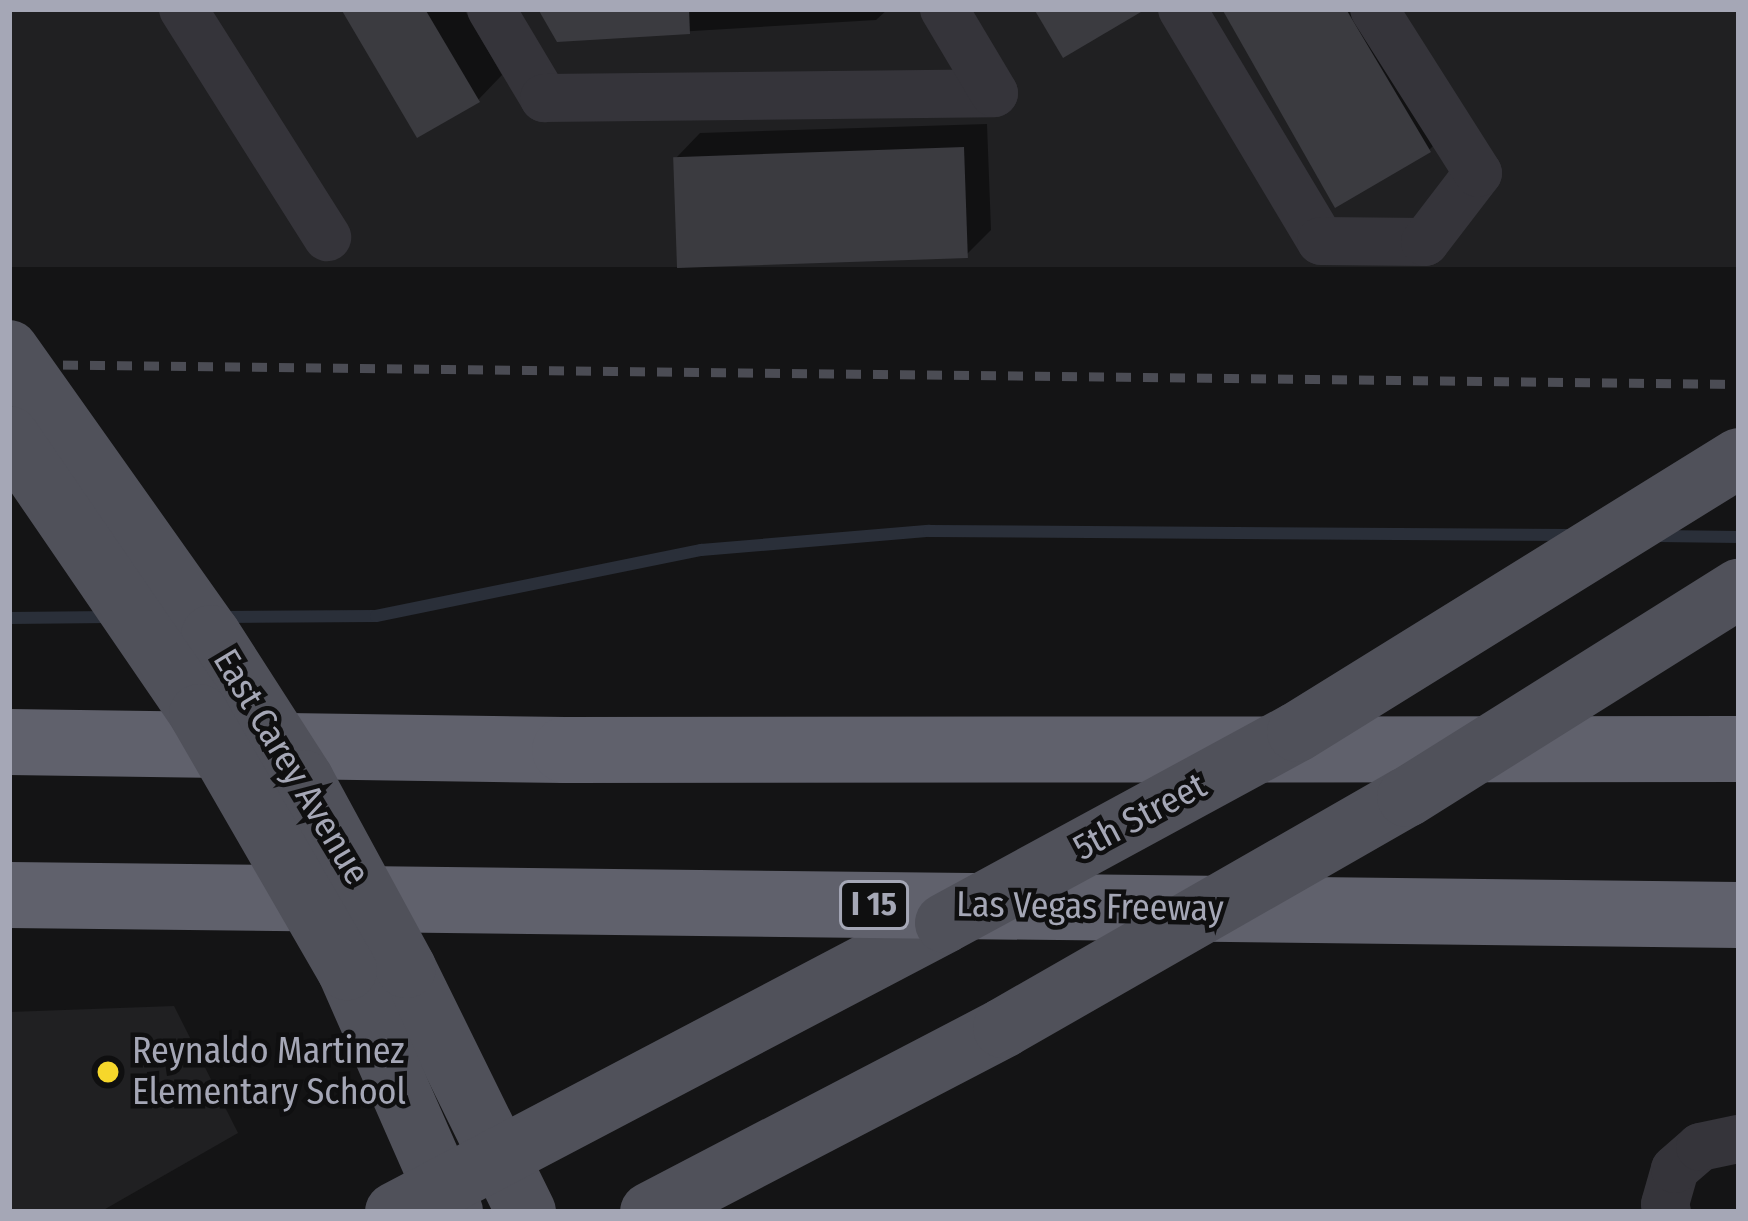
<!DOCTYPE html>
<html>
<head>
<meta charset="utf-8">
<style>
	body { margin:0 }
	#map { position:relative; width:1748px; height:1221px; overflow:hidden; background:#141415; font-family:"Fira Sans Condensed",sans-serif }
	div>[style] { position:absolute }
	.built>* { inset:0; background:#202022; transform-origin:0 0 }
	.shadow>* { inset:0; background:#0007 }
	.stream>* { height:12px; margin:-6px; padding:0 6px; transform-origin:6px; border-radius:6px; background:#2a2f39 }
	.building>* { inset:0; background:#3b3b40; transform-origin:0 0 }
	.minor>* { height:48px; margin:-24px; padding:0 24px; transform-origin:24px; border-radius:24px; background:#35343a }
	.major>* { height:60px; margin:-30px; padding:0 30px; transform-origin:30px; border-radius:30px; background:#50515a }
	.highway>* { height:66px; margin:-33px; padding:0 33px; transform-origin:33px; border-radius:33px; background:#60616c }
	.rail>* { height:9px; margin-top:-4.5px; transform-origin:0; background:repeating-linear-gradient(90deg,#4b4c54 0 15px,transparent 0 27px) }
	.major-bridge>* { height:60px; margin:-30px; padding:0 30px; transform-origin:30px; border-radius:30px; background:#50515a }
	.dots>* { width:33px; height:33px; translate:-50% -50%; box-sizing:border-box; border:6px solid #0f0f10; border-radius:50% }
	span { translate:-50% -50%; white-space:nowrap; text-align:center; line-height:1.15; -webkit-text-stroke:9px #0f0f10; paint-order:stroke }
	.shield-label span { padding:3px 9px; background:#0f0f10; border:3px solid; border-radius:9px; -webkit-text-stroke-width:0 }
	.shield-label { font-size:33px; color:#a5a7b6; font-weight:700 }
	.street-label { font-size:36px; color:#a5a7b6 }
	.poi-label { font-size:36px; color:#a5a7b6 }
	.left { translate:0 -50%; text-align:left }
	.frame { position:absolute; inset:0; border:12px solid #a5a7b6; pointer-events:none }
</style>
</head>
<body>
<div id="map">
	<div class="built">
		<div style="left:9px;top:9px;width:1730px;height:258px"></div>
		<div style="clip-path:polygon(174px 1006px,238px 1133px,100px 1212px,9px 1212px,9px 1012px)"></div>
	</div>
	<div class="shadow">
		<div style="clip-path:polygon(345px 9px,464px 9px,502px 75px,478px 100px)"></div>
		<div style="clip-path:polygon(541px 9px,888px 9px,876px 20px,559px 39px)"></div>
		<div style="clip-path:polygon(1232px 9px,1380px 9px,1454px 125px,1429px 150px)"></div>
		<div style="clip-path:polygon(987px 124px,991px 230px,966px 255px,676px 158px,700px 133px)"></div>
	</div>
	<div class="stream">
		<div style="left:1659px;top:536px;width:80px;rotate:0.7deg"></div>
		<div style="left:220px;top:617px;width:156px;rotate:-0.4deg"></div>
		<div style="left:376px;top:616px;width:332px;rotate:-11.5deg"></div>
		<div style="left:701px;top:550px;width:229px;rotate:-4.8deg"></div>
		<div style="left:929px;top:531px;width:643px;rotate:0.36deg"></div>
		<div style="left:9px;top:618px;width:101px;rotate:-0.6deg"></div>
	</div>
	<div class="building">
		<div style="clip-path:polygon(341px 9px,425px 9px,480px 102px,417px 138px)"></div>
		<div style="clip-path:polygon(538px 9px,689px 9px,690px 34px,557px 42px)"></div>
		<div style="clip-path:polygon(1034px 9px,1146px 9px,1063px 58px)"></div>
		<div style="clip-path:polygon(1222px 9px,1346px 9px,1431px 152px,1335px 208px)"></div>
		<div style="left:964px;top:147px;width:111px;height:291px;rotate:88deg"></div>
	</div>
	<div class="minor">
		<div style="left:183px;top:9px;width:270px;rotate:57.7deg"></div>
		<div style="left:491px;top:9px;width:104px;rotate:59.2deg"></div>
		<div style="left:544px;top:98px;width:450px;rotate:-0.6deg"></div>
		<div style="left:994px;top:93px;width:98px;rotate:-120.8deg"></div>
		<div style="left:1182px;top:9px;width:270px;rotate:59.1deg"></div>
		<div style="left:1321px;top:241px;width:104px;rotate:0.6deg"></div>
		<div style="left:1425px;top:242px;width:87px;rotate:-52.5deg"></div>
		<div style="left:1478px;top:173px;width:194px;rotate:-122.4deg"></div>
		<div style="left:1667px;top:1212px;width:8px;rotate:-104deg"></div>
		<div style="left:1665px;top:1204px;width:36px;rotate:-74deg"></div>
		<div style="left:1675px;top:1169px;width:33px;rotate:-41deg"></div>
		<div style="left:1700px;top:1147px;width:40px;rotate:-12deg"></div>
	</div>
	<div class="major">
		<div style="left:406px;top:968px;width:272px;rotate:63.8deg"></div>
		<div style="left:347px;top:970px;width:264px;rotate:66.3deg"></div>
		<div style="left:395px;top:1212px;width:621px;rotate:-27.72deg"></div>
		<div style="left:650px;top:1212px;width:398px;rotate:-27.5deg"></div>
	</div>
	<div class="highway">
		<div style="left:9px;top:742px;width:556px;rotate:0.82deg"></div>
		<div style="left:565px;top:750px;width:1174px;rotate:-0.05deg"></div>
		<div style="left:9px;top:895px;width:1730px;rotate:0.66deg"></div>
	</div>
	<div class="rail">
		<div style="left:9px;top:364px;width:1730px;rotate:0.66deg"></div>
	</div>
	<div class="major-bridge">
		<div style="left:9px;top:350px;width:349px;rotate:54.7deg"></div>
		<div style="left:211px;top:635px;width:172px;rotate:57.3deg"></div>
		<div style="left:304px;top:780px;width:214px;rotate:61.5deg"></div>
		<div style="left:9px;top:436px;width:337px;rotate:55.6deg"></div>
		<div style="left:199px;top:714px;width:296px;rotate:60deg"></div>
		<div style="left:945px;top:923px;width:400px;rotate:-28.5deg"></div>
		<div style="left:1297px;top:732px;width:520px;rotate:-31.8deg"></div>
		<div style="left:1003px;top:1028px;width:465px;rotate:-29.8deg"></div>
		<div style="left:1407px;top:797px;width:392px;rotate:-32.1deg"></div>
	</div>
	<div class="dots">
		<div style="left:108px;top:1072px;background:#f6d72b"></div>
	</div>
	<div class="shield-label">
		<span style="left:874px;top:905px">I 15</span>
	</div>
	<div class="street-label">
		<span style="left:291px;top:767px;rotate:59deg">East Carey Avenue</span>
		<span style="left:1140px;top:817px;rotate:-28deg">5th Street</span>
		<span style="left:1090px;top:907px;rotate:1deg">Las Vegas Freeway</span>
	</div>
	<div class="poi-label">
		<span class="left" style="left:132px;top:1072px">Reynaldo Martinez<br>Elementary School</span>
	</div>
	<div class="frame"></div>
</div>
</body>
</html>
